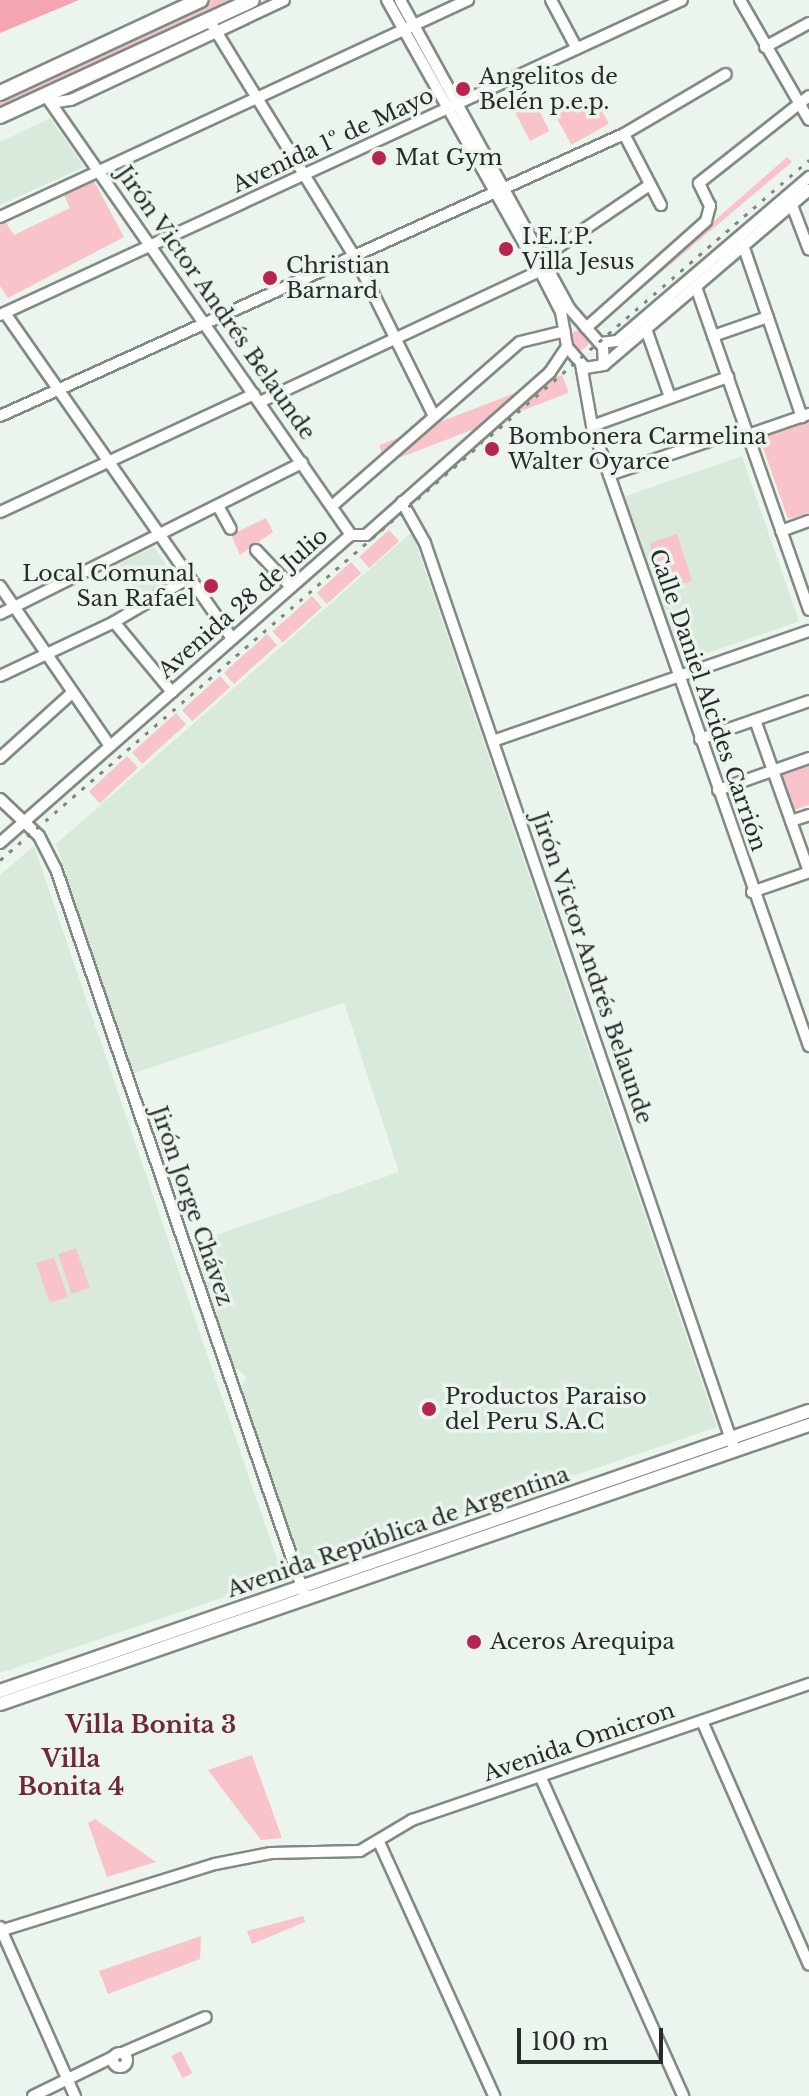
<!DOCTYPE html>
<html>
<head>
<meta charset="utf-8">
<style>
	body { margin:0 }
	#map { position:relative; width:809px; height:2096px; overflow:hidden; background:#ebf5ed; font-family:"Libre Baskerville",serif }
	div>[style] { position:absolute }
	.built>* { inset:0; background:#d9eadd; transform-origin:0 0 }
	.green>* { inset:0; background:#f8c3ca; transform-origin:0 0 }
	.round { border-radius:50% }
	.water>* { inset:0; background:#f5a5b2 }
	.roads { filter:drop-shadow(2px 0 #818b84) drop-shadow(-2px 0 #818b84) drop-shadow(0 2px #818b84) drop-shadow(0 -2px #818b84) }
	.minor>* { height:10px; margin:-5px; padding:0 5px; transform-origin:5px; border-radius:5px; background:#fff }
	.minor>.ring { margin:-5px; padding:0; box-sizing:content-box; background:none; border:10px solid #fff; border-radius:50% }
	.major>* { height:12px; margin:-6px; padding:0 6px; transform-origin:6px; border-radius:6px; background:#fff }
	.highway>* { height:14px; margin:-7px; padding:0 7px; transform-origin:7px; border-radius:7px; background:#fff }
	.rail>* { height:3px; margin-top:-1.5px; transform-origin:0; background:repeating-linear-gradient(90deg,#808681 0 4px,transparent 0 12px) }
	.dots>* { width:22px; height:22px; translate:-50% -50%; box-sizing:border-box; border:4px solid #ebf5ed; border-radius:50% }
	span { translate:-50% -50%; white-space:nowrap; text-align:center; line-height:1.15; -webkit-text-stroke:7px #ebf5ed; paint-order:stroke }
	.poi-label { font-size:22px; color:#282c29 }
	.left { translate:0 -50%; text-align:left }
	.right { translate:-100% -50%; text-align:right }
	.street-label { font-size:22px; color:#282c29 }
	.neighbourhood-label { font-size:24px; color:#6e2838; font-weight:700 }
	.scale { position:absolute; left:517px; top:2028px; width:146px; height:36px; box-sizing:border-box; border:4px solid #282c29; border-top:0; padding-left:10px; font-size:24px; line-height:28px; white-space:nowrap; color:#282c29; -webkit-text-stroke:6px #ebf5ed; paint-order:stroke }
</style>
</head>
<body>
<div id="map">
	<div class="built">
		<div style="clip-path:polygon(50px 118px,84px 167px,0 205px,0 142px)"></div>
		<div style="left:742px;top:456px;width:175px;height:126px;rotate:71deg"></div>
		<div style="clip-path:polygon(412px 532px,717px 1427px,302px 1568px,240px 1389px,247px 1378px,233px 1365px,193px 1243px,399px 1172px,344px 1003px,132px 1074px,56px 844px)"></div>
		<div style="clip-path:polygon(154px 547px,175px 577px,142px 601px,119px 564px)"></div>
		<div style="clip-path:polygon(34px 846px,283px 1577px,0 1673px,0 875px)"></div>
	</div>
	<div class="green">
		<div style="clip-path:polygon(209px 0,230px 0,0 111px,0 97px)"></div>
		<div style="left:529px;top:91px;width:45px;height:22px;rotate:63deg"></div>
		<div style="left:593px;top:95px;width:33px;height:43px;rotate:61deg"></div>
		<div style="clip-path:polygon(787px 157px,792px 162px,601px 323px,600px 321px)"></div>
		<div style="clip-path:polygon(93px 179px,124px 237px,8px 298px,0 286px,0 224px,5px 221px,14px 235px,70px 208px,64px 195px)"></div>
		<div class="round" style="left:569px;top:330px;width:20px;height:20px"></div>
		<div style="left:562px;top:375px;width:19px;height:196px;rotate:69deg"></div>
		<div style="clip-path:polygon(809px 418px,809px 513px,788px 519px,759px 436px)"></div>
		<div style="clip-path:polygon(266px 518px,273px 532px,240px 555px,231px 535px)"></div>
		<div style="left:389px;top:530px;width:15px;height:40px;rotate:48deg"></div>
		<div style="left:677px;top:534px;width:49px;height:29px;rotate:72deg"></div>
		<div style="left:351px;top:562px;width:15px;height:46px;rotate:48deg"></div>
		<div style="left:312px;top:596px;width:15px;height:53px;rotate:48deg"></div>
		<div style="left:267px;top:634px;width:15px;height:58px;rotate:48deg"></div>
		<div style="left:220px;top:676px;width:15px;height:51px;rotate:48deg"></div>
		<div style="left:176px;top:713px;width:15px;height:59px;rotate:48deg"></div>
		<div style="left:127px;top:756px;width:16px;height:52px;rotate:47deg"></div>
		<div style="clip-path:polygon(809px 764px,809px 805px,791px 811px,778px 775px)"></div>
		<div style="left:76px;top:1248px;width:42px;height:19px;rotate:71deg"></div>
		<div style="left:54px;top:1257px;width:42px;height:19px;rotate:71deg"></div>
		<div style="clip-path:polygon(252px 1755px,282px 1838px,261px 1840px,208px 1770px)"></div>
		<div style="clip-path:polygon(95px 1819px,156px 1862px,107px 1877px,88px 1823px)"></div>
		<div style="clip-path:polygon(303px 1916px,305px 1922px,252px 1944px,247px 1931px)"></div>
		<div style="clip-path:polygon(201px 1936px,200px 1959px,108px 1994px,99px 1971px)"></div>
		<div style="left:181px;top:2051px;width:25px;height:11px;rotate:63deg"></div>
	</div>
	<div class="water">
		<div style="clip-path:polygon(0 0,79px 0,0 33px)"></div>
	</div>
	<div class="roads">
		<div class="minor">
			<div style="left:387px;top:0;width:311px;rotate:60.6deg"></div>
			<div style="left:540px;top:271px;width:46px;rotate:62.9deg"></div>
			<div style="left:561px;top:312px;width:36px;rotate:80deg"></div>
			<div style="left:567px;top:347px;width:28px;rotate:49deg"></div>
			<div style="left:585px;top:368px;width:19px;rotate:-9deg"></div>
			<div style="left:604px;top:365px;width:270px;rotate:-40.5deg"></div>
			<div style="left:400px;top:0;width:353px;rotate:61.2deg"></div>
			<div style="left:570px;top:309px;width:50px;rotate:49deg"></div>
			<div style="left:603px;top:347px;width:18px;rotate:87deg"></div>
			<div style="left:551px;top:0;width:55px;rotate:62deg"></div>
			<div style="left:740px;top:0;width:138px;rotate:60.1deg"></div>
			<div style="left:209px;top:20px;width:278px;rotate:58.4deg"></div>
			<div style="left:355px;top:257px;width:175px;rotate:63.6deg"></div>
			<div style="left:765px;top:47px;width:50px;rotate:-28.6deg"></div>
			<div style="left:46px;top:96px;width:535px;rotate:55.21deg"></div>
			<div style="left:51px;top:103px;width:20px;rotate:-9deg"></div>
			<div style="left:71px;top:100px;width:235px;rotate:-25.1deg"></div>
			<div style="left:624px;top:134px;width:80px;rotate:62.5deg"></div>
			<div style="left:790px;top:200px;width:53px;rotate:69.2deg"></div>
			<div style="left:0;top:217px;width:516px;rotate:-24.88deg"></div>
			<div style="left:743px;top:245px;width:182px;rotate:71.1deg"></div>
			<div style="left:542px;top:258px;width:128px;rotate:-34.2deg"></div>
			<div style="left:696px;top:287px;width:342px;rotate:70.7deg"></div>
			<div style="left:5px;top:313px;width:397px;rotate:55.1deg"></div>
			<div style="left:0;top:315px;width:751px;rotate:-24.79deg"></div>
			<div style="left:586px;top:328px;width:161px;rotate:-41.7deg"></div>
			<div style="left:706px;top:221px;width:16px;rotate:-75deg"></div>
			<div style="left:710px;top:206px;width:25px;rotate:-116deg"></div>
			<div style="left:699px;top:183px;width:140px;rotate:-38.3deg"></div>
			<div style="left:646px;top:329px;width:72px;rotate:70.6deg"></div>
			<div style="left:713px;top:336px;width:58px;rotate:-19.1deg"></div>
			<div style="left:601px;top:343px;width:16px;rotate:-7deg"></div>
			<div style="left:617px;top:341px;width:253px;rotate:-40.5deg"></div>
			<div style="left:581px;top:364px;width:63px;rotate:79.9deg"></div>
			<div style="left:592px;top:426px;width:657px;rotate:70.71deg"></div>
			<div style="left:260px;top:402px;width:314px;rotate:-25.1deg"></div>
			<div style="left:0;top:416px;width:685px;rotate:-24.32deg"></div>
			<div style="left:624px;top:134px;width:118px;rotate:-30.5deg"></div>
			<div style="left:592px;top:426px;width:145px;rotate:-19.8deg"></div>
			<div style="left:748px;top:435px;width:65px;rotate:-19deg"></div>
			<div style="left:609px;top:475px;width:144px;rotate:-18.7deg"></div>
			<div style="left:402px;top:502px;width:47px;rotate:60.7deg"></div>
			<div style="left:425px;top:543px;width:959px;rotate:71.15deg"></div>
			<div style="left:218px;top:506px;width:26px;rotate:61deg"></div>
			<div style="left:332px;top:506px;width:249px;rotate:-41.1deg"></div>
			<div style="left:520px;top:342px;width:46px;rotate:-13.7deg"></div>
			<div style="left:0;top:512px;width:280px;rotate:-24.9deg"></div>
			<div style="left:781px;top:531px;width:30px;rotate:-20deg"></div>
			<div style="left:351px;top:535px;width:15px"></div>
			<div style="left:366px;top:535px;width:246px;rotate:-41.5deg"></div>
			<div style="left:550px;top:372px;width:30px;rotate:-56deg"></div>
			<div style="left:256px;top:550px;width:51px;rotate:46.6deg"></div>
			<div style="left:0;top:586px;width:194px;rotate:55.5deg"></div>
			<div style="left:0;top:614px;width:338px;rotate:-26.6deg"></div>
			<div style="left:114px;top:622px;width:91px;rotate:50.4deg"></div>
			<div style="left:0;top:676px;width:126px;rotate:-25.3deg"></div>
			<div style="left:114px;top:622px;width:85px;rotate:-30.5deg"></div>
			<div style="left:755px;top:720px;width:161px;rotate:70.4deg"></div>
			<div style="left:700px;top:739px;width:115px;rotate:-19.2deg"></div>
			<div style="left:493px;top:741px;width:335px;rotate:-19.2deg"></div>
			<div style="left:0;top:758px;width:98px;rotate:-42.1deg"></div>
			<div style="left:718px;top:790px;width:96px;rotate:-19.4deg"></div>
			<div style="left:0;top:799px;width:54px;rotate:43.5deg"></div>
			<div style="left:39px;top:836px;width:37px;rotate:63deg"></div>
			<div style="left:56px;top:869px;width:772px;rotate:71.1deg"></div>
			<div style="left:791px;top:821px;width:19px;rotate:-18deg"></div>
			<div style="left:0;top:843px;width:467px;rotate:-41.3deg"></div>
			<div style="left:752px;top:892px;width:60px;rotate:-19.3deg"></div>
			<div style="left:702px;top:1721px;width:266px;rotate:66.3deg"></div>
			<div style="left:541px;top:1778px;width:348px;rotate:65.9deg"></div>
			<div style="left:379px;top:1842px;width:279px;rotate:65.6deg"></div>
			<div style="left:0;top:1927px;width:185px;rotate:66.1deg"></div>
			<div style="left:0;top:1931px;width:225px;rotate:-17.3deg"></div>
			<div style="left:215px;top:1864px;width:57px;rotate:-11.1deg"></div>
			<div style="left:271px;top:1853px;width:89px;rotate:-1.3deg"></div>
			<div style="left:360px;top:1851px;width:61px;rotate:-30.8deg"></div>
			<div style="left:412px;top:1820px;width:420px;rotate:-18.9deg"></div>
			<div style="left:122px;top:2053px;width:91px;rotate:-23.2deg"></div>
			<div class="ring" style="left:113px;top:2053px;width:4px;height:4px"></div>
			<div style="left:33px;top:2096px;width:89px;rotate:-26deg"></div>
		</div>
		<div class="major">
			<div style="left:0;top:1691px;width:856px;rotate:-19.09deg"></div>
			<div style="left:0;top:1704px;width:856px;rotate:-19.03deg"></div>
		</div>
		<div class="highway">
			<div style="left:0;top:93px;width:221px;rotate:-24.9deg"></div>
			<div style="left:0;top:116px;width:277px;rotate:-24.7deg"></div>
		</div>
	</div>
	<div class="rail">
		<div style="left:0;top:860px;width:1070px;rotate:-40.87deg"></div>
	</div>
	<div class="dots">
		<div style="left:463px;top:89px;background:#b62551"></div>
		<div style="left:379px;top:158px;background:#b62551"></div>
		<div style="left:506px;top:249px;background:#b62551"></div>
		<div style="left:270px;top:278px;background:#b62551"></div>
		<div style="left:492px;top:449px;background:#b62551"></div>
		<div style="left:211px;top:586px;background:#b62551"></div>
		<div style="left:429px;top:1409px;background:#b62551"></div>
		<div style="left:474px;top:1642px;background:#b62551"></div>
	</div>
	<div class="poi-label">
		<span class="left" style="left:479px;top:89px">Angelitos de<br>Belén p.e.p.</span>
		<span class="left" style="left:395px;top:158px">Mat Gym</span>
		<span class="left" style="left:522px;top:249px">I.E.I.P.<br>Villa Jesus</span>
		<span class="left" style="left:286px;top:278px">Christian<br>Barnard</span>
		<span class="left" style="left:508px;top:449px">Bombonera Carmelina<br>Walter Oyarce</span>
		<span class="right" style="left:195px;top:586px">Local Comunal<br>San Rafael</span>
		<span class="left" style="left:445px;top:1409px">Productos Paraiso<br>del Peru S.A.C</span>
		<span class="left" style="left:490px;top:1642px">Aceros Arequipa</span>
	</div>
	<div class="street-label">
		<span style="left:333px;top:140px;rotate:-25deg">Avenida 1º de Mayo</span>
		<span style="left:216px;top:303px;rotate:55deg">Jirón Victor Andrés Belaunde</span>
		<span style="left:243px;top:603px;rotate:-41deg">Avenida 28 de Julio</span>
		<span style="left:708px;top:700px;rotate:71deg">Calle Daniel Alcides Carrión</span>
		<span style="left:592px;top:968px;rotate:71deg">Jirón Victor Andrés Belaunde</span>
		<span style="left:192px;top:1206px;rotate:71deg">Jirón Jorge Chávez</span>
		<span style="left:398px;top:1532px;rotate:-19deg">Avenida República de Argentina</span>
		<span style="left:579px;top:1742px;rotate:-19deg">Avenida Omicron</span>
	</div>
	<div class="neighbourhood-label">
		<span style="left:151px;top:1725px">Villa Bonita 3</span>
		<span style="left:71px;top:1773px">Villa<br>Bonita 4</span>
	</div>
	<div class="scale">100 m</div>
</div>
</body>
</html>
